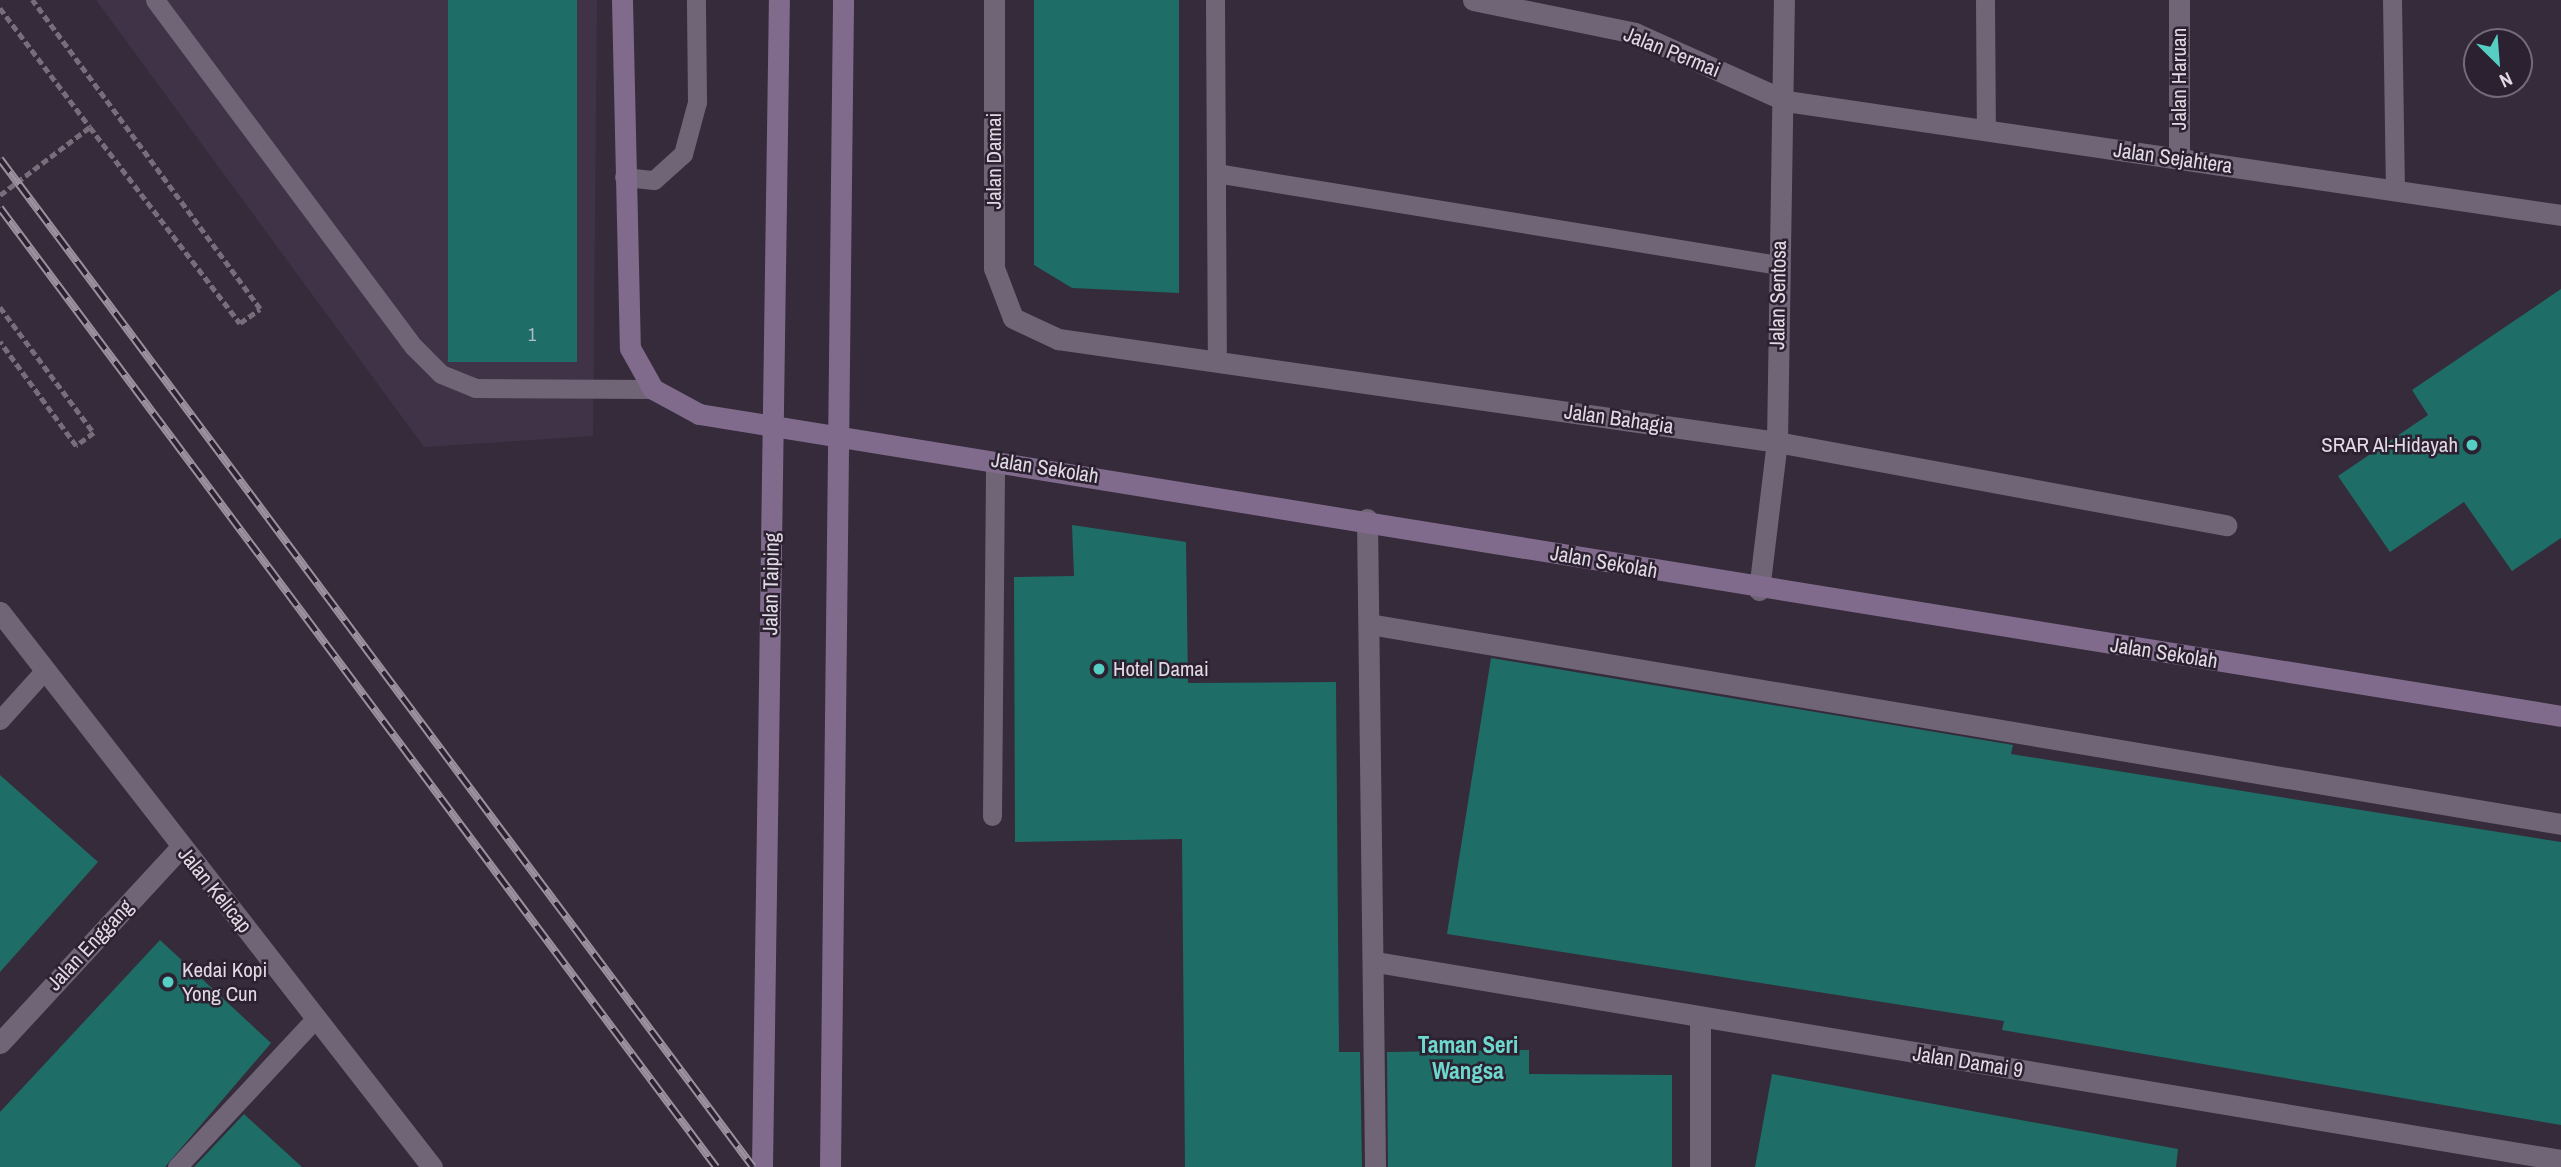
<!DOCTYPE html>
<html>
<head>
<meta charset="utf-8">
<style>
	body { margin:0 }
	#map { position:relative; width:2561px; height:1167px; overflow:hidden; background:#352b3a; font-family:"Archivo Narrow",sans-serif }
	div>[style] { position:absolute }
	.built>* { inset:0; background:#403247 }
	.building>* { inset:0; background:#1f6d67; transform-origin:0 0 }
	.path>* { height:4.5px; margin-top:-2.25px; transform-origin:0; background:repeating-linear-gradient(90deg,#776e7c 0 7px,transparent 0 10.5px) }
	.lane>* { height:19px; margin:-9.5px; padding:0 9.5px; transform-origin:9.5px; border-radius:9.5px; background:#706577 }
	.street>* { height:21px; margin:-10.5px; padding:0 10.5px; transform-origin:10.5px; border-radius:10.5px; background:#706577 }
	.secondary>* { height:21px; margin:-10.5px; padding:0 10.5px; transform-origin:10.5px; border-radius:10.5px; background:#816b8d }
	.rail>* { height:8px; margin-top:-4px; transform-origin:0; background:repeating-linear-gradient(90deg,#2b2130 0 16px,#99919d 0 32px); box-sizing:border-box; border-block:2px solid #99919d }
	.dots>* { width:19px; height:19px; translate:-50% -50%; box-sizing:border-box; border:4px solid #2b2130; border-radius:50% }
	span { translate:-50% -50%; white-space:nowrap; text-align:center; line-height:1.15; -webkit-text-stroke:5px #2b2130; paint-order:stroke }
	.number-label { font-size:18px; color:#b0bfc5 }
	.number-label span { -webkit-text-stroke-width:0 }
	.street-label { font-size:21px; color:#e0dae4 }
	.poi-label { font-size:21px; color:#e0dae4 }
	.right { translate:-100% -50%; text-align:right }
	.left { translate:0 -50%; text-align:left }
	.neighbourhood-label { font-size:23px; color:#6ed8ce; font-weight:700 }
	.north { position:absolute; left:2463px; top:28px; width:70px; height:70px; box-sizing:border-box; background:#2b2130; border:2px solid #736b78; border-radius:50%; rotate:155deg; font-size:19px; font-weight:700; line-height:28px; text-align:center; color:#e0dae4 }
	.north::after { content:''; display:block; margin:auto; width:24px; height:32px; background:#56cec3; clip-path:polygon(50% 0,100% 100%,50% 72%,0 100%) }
</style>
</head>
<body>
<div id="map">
	<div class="built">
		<div style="clip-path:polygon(96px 0,597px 0,593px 436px,424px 447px)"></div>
	</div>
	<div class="building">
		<div style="left:448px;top:0;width:129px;height:362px"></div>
		<div style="clip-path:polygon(1034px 0,1179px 0,1179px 293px,1072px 288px,1034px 265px)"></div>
		<div style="clip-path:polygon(2561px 289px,2561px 538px,2512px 571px,2464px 502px,2390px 552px,2338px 476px,2428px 415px,2412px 390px)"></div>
		<div style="clip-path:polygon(1072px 525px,1186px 542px,1188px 683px,1336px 682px,1339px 1052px,1360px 1052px,1362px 1167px,1185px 1167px,1182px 839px,1015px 842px,1014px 577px,1074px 576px)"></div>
		<div style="clip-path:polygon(1491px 658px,2013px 745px,2011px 754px,2561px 842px,2561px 1125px,2002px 1030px,2004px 1021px,1447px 934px)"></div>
		<div style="clip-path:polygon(0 775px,98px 862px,0 972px)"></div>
		<div style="clip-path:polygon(160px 940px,271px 1043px,165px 1167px,0 1167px,0 1112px)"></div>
		<div style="clip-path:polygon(1529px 1050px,1529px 1074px,1672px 1075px,1672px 1167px,1388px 1167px,1387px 1052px)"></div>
		<div style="clip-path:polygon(1772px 1074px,2178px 1149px,2176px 1167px,1755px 1167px)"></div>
		<div style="clip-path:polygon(244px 1114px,302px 1167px,194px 1167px)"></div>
	</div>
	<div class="path">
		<div style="left:0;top:8px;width:149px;rotate:52.9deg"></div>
		<div style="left:0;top:195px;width:113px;rotate:-37.1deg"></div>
		<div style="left:90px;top:127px;width:247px;rotate:52.6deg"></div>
		<div style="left:240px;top:323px;width:24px;rotate:-35deg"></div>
		<div style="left:260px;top:309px;width:384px;rotate:-126.4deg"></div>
		<div style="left:0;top:307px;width:157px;rotate:53.3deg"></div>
		<div style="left:94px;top:433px;width:22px;rotate:144deg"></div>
		<div style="left:76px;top:446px;width:129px;rotate:-126.2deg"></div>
	</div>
	<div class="lane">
		<div style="left:155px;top:0;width:433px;rotate:53.3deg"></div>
		<div style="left:414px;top:347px;width:38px;rotate:45deg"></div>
		<div style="left:441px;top:374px;width:37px;rotate:22deg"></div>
		<div style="left:475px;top:388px;width:178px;rotate:0.3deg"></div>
		<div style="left:1215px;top:0;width:362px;rotate:89.7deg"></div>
		<div style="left:1985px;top:0;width:130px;rotate:89.6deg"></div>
		<div style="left:2392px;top:0;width:191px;rotate:89.1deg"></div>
		<div style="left:1216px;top:173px;width:569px;rotate:9.3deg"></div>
		<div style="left:624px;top:177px;width:30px;rotate:6deg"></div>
		<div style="left:654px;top:180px;width:39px;rotate:-42deg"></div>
		<div style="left:683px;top:154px;width:54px;rotate:-74.9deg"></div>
		<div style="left:697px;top:102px;width:102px;rotate:-90.6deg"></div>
		<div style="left:0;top:720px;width:67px;rotate:-48deg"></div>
		<div style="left:992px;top:816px;width:355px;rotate:-89.5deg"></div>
		<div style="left:177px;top:1167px;width:204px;rotate:-47deg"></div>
	</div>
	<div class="street">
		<div style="left:994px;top:0;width:268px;rotate:90deg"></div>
		<div style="left:994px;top:268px;width:53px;rotate:69.2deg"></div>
		<div style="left:1013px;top:318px;width:50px;rotate:25deg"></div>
		<div style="left:1058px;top:339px;width:726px;rotate:8.15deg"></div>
		<div style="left:1777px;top:442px;width:457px;rotate:10.5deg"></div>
		<div style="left:1473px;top:0;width:165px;rotate:11.5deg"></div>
		<div style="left:1635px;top:33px;width:166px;rotate:24.2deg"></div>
		<div style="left:1786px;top:101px;width:783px;rotate:8.37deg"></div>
		<div style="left:2179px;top:158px;width:158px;rotate:-90deg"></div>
		<div style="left:1367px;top:519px;width:648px;rotate:89.29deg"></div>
		<div style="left:1759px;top:590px;width:149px;rotate:-83.1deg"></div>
		<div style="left:1777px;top:442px;width:442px;rotate:-89.1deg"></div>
		<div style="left:0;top:612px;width:703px;rotate:52.1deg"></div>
		<div style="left:1369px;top:624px;width:1209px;rotate:9.52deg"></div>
		<div style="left:1376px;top:962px;width:1201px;rotate:9.49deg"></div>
		<div style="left:0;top:1043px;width:265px;rotate:-47.3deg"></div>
		<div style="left:1700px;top:1167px;width:149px;rotate:-90deg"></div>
	</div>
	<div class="secondary">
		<div style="left:622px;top:0;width:348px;rotate:88.7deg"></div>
		<div style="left:630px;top:348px;width:47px;rotate:60.7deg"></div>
		<div style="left:653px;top:389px;width:52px;rotate:28.5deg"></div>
		<div style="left:699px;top:414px;width:1886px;rotate:9.21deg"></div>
		<div style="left:762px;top:1167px;width:1167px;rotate:-89.17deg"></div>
		<div style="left:830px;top:1167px;width:1167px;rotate:-89.36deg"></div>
	</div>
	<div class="rail">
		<div style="left:0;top:159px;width:1258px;rotate:53.24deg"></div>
		<div style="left:0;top:208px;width:1197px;rotate:53.25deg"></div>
	</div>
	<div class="dots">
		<div style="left:2472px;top:445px;background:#56cec3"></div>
		<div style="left:1099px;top:669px;background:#56cec3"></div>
		<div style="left:168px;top:982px;background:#56cec3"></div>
	</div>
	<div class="number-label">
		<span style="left:532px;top:335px">1</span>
	</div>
	<div class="street-label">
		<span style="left:1672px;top:52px;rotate:22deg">Jalan Permai</span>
		<span style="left:2179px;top:79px;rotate:-90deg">Jalan Haruan</span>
		<span style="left:2173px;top:158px;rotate:8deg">Jalan Sejahtera</span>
		<span style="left:994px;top:161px;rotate:-90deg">Jalan Damai</span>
		<span style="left:1778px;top:295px;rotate:-89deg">Jalan Sentosa</span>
		<span style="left:1619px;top:419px;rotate:8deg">Jalan Bahagia</span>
		<span style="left:1045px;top:468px;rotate:9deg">Jalan Sekolah</span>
		<span style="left:1604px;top:562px;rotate:10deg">Jalan Sekolah</span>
		<span style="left:771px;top:584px;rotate:-89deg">Jalan Taiping</span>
		<span style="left:2164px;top:653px;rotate:9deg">Jalan Sekolah</span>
		<span style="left:215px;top:890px;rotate:51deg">Jalan Kelicap</span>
		<span style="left:90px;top:945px;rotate:-47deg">Jalan Enggang</span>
		<span style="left:1968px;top:1062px;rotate:9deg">Jalan Damai 9</span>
	</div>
	<div class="poi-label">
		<span class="right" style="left:2458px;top:445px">SRAR Al-Hidayah</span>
		<span class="left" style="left:1113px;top:669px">Hotel Damai</span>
		<span class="left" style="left:182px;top:982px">Kedai Kopi<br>Yong Cun</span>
	</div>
	<div class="neighbourhood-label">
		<span style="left:1468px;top:1058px">Taman Seri<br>Wangsa</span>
	</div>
	<div class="north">N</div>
</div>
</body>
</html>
